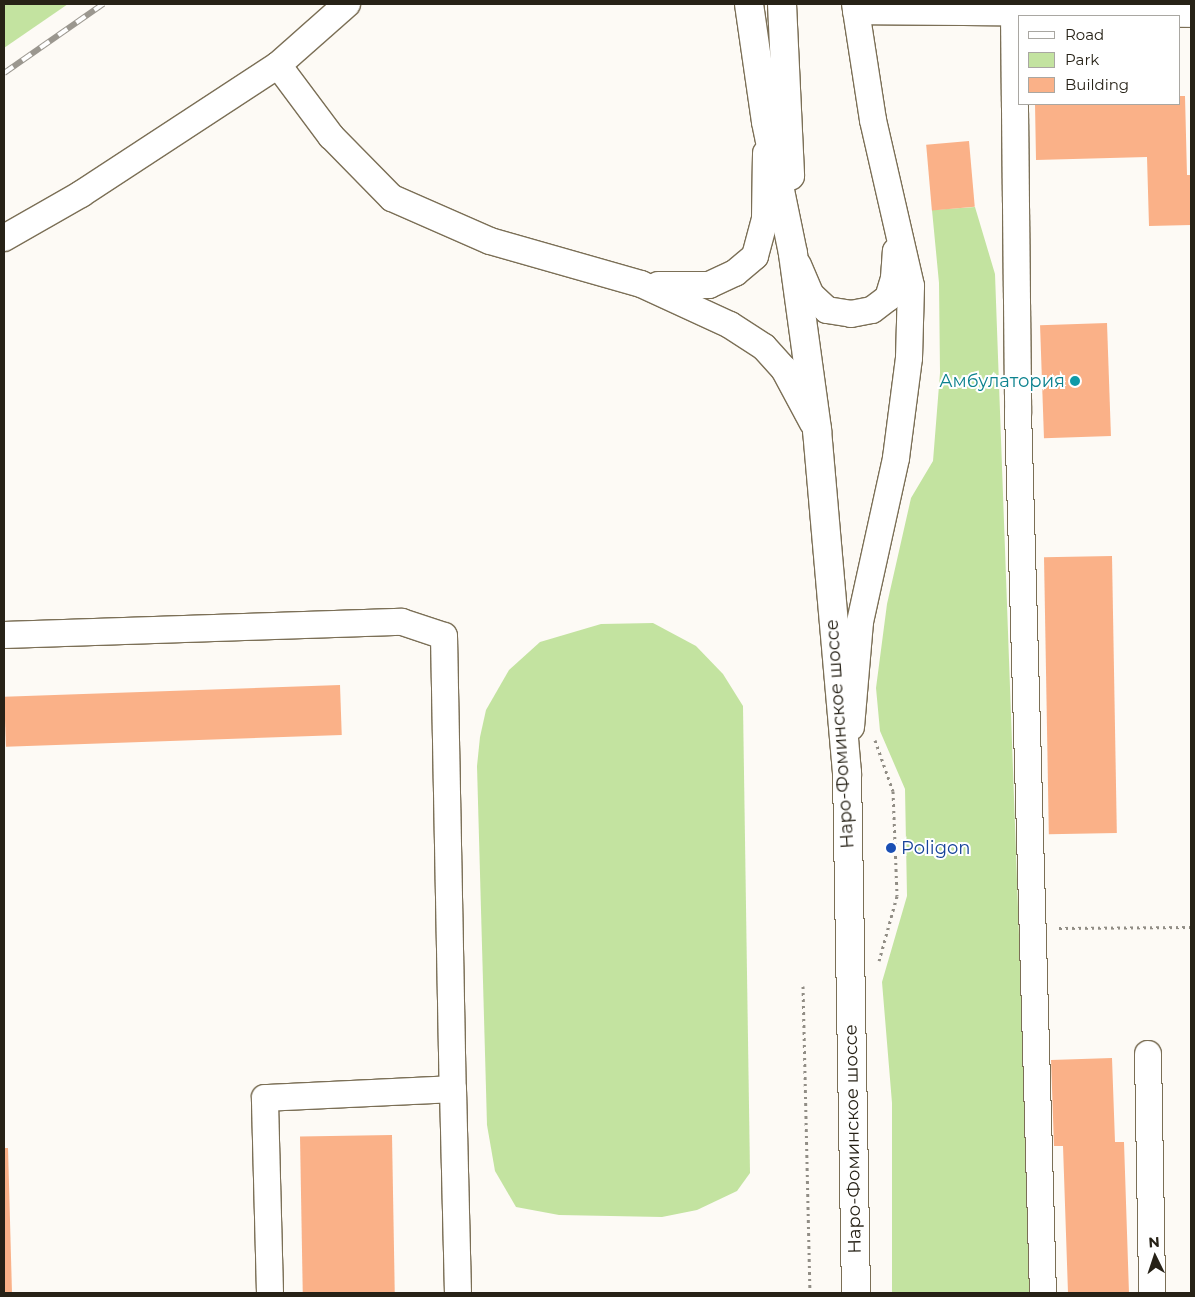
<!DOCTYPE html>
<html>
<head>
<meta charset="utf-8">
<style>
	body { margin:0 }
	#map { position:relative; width:1195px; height:1297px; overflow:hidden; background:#fdfaf5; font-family:Montserrat,sans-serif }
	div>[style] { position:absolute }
	.green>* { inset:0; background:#c3e3a0 }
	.building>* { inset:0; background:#fab188; transform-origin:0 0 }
	.path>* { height:3px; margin-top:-1.5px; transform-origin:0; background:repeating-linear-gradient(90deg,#918d85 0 2.5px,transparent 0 6.5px) }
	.roads { filter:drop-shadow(1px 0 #7b6f56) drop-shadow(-1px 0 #7b6f56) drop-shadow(0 1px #7b6f56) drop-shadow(0 -1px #7b6f56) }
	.minor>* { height:26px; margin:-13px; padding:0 13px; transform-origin:13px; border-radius:13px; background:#fff }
	.major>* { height:28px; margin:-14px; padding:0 14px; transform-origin:14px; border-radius:14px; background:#fff }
	.rail>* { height:5.5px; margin-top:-2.75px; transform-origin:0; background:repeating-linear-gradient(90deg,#fff 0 11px,#9b978f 0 22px); box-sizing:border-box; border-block:1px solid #9b978f }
	.dots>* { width:14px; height:14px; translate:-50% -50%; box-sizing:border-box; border:2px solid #fff; border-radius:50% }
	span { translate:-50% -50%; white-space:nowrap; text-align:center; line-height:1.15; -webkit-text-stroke:4px #fff; paint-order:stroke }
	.culture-label { font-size:18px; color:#0d838f }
	.right { translate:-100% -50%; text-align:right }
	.street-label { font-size:18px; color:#272217 }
	.transit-label { font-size:18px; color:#164399 }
	.left { translate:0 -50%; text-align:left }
	.frame { position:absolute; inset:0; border:5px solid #272217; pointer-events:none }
	.legend { position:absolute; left:1018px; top:15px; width:162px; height:90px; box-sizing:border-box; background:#fff; border:1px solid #a9a7a2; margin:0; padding:6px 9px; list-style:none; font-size:15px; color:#272217 }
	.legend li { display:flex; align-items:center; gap:10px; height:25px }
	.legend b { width:25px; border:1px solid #a9a7a2 }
	.north { position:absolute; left:1130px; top:1232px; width:50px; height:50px; -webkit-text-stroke:4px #fff; paint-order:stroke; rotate:356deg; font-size:14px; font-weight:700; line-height:20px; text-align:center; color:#272217 }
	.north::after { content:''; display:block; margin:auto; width:18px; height:22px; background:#272217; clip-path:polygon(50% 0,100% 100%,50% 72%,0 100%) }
</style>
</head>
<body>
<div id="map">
	<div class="green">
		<div style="clip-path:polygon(4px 4px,68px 4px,4px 48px)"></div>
		<div style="clip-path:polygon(975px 207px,995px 274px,1032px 1293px,892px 1293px,892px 1103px,882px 982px,907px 896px,905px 789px,880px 731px,876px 688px,887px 604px,911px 498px,933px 461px,940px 373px,939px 283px,932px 210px)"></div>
		<div style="clip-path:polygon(653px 623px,696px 646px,723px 674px,743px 706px,750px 1173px,737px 1191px,697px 1210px,662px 1217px,559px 1215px,516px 1207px,495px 1171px,487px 1125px,477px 766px,480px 737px,486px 710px,509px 670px,540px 642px,601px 624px)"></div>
	</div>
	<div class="building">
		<div style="clip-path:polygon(1179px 96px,1185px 96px,1187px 175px,1191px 175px,1191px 225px,1149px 226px,1147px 157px,1036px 160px,1035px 104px,1179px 104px)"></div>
		<div style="left:969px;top:141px;width:66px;height:43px;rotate:85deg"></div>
		<div style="left:1107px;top:323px;width:113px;height:67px;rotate:88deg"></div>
		<div style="left:1112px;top:556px;width:277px;height:68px;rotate:89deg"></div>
		<div style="left:340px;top:685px;width:50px;height:336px;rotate:88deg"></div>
		<div style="clip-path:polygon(1112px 1058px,1115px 1142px,1124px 1142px,1129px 1293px,1068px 1293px,1063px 1146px,1054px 1146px,1051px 1060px)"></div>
		<div style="left:392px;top:1135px;width:158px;height:92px;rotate:89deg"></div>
		<div style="clip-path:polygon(4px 1148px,8px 1148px,12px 1293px,4px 1293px)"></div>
	</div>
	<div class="path">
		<div style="left:875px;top:740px;width:54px;rotate:70.6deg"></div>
		<div style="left:893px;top:791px;width:105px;rotate:87.8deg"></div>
		<div style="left:897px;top:896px;width:67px;rotate:105.5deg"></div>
		<div style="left:1059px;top:928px;width:132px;rotate:-0.4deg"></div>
		<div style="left:803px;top:986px;width:307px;rotate:88.7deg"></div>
	</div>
	<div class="roads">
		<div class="minor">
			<div style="left:856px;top:11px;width:335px;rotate:0.5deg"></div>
			<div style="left:1014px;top:14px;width:397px;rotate:89.4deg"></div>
			<div style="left:1018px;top:411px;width:882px;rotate:88.38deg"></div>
			<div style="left:278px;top:65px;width:89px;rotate:53.3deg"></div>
			<div style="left:331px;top:136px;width:87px;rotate:45.5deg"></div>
			<div style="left:392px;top:198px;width:107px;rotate:23.7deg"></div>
			<div style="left:490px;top:241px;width:157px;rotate:15.9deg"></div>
			<div style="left:641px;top:284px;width:98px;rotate:24.7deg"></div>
			<div style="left:730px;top:325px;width:40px;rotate:32.9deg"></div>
			<div style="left:764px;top:347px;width:30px;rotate:48deg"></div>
			<div style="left:784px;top:369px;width:61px;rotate:61.8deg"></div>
			<div style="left:4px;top:238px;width:89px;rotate:-29.7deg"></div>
			<div style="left:81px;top:194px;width:235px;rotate:-33.2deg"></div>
			<div style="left:278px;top:65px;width:92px;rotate:-41.5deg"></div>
			<div style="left:798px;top:265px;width:33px;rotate:67deg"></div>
			<div style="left:811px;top:295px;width:22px;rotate:43deg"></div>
			<div style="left:827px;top:310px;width:24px;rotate:9deg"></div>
			<div style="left:851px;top:314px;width:21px;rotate:-11deg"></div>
			<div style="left:872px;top:310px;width:20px;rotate:-37deg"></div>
			<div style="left:888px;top:298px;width:21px;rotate:-73deg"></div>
			<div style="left:894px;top:278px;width:27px;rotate:-86deg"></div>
			<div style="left:658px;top:285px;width:51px"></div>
			<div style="left:709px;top:285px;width:29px;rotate:-25deg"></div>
			<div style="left:735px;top:273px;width:26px;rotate:-40deg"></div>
			<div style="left:755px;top:256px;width:39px;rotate:-75deg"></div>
			<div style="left:765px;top:218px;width:65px;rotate:-89.1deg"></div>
			<div style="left:4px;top:635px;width:398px;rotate:-1.9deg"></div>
			<div style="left:402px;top:622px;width:44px;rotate:18.4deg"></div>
			<div style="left:444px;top:636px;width:453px;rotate:88.9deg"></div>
			<div style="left:851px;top:727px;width:105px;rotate:-85.1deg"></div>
			<div style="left:860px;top:622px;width:168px;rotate:-77.6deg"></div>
			<div style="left:896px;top:458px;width:101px;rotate:-82.6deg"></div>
			<div style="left:909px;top:358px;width:72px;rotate:-88.4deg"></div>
			<div style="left:911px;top:286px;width:170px;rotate:-102.9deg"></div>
			<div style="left:873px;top:120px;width:117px;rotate:-98.8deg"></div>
			<div style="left:1148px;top:1054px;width:239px;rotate:89deg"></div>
			<div style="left:270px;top:1293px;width:195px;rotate:-91.5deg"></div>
			<div style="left:265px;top:1098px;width:188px;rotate:-2.7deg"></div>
			<div style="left:453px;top:1089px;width:204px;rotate:88.6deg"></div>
		</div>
		<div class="major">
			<div style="left:749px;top:4px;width:119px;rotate:81.8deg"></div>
			<div style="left:766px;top:122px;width:135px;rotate:78.4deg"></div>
			<div style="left:793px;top:254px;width:178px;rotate:82.2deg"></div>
			<div style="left:817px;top:430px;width:344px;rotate:85deg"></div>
			<div style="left:847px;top:773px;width:520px;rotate:89.01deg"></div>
			<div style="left:782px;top:4px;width:172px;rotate:87.3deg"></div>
		</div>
	</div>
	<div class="rail">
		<div style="left:4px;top:73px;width:121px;rotate:-34.9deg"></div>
	</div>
	<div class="dots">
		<div style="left:1075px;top:381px;background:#0f9aa8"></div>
		<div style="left:891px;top:848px;background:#1a4fb4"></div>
	</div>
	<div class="culture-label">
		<span class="right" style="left:1065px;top:381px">Амбулатория</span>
	</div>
	<div class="street-label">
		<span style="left:840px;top:734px;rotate:-94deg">Наро-Фоминское шоссе</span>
		<span style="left:853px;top:1139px;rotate:-91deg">Наро-Фоминское шоссе</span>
	</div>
	<div class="transit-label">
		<span class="left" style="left:901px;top:848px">Poligon</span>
	</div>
	<div class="frame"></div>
	<ul class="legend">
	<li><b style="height:6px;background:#fff"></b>Road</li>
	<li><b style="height:14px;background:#c3e3a0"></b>Park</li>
	<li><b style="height:14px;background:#fab188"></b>Building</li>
	</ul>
	<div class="north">N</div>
</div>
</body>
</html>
